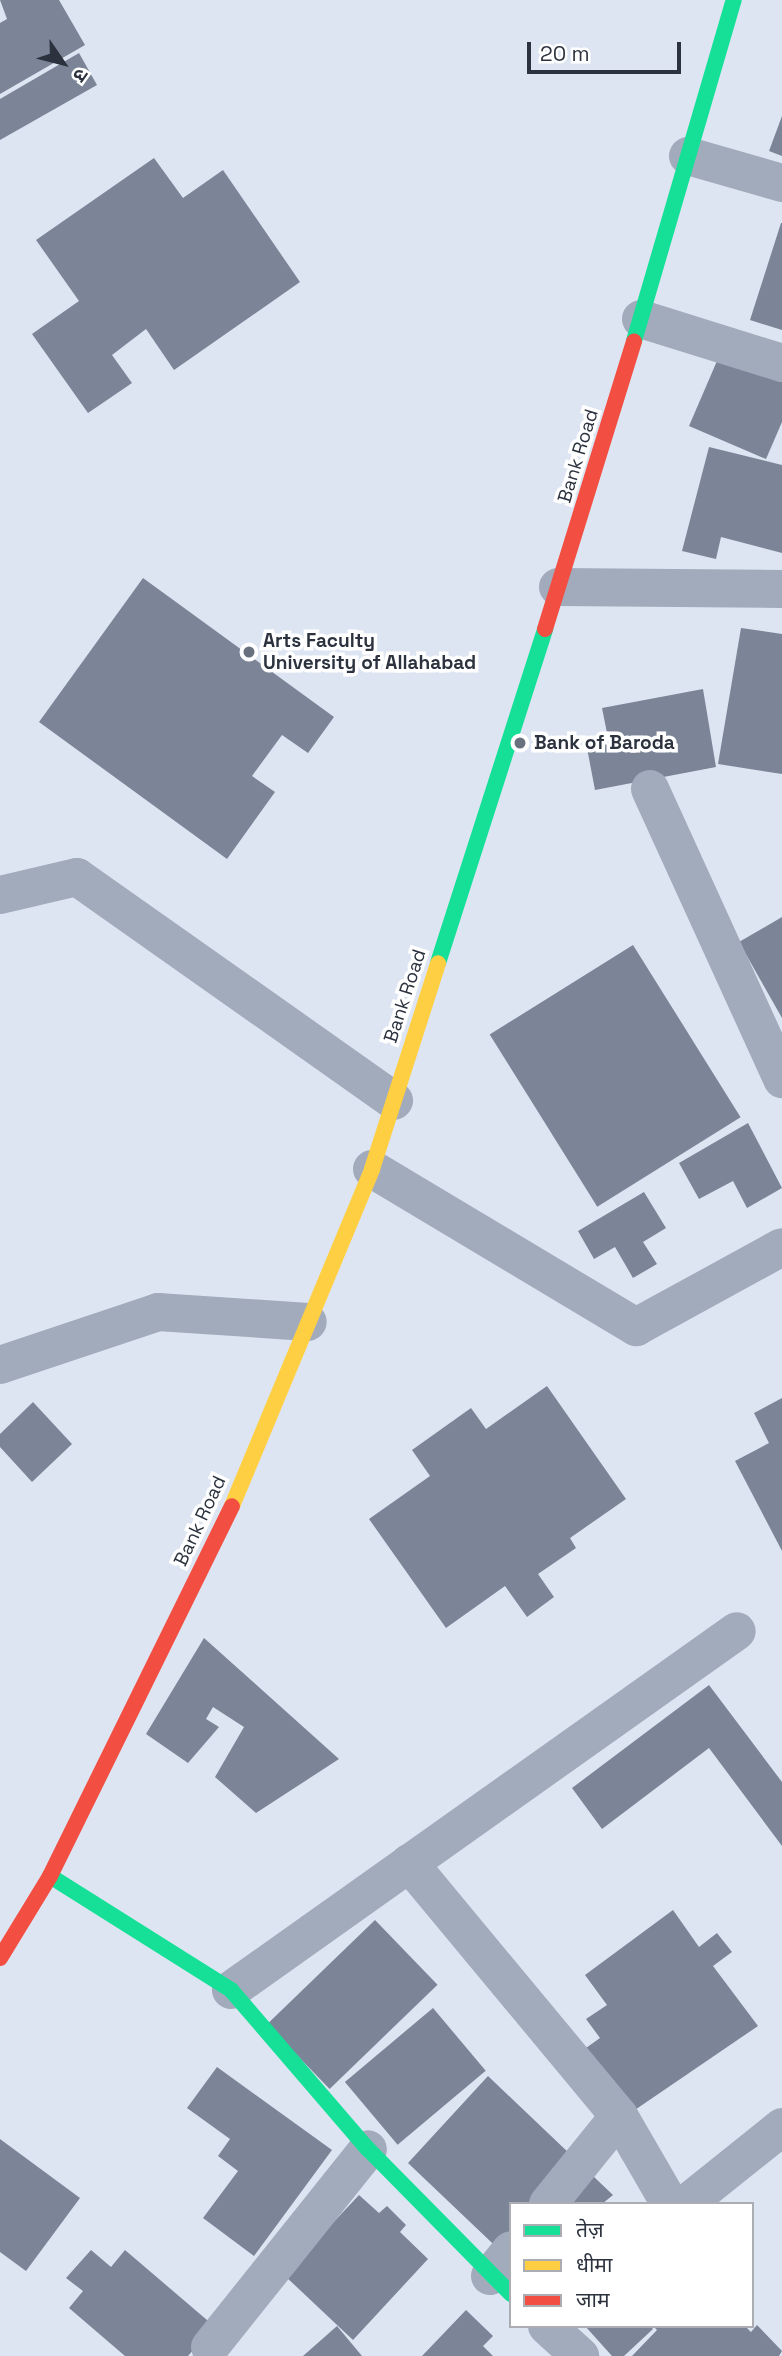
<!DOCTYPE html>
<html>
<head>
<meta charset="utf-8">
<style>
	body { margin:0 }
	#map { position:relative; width:782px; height:2356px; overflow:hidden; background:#dde5f2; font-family:"Space Grotesk","Noto Sans Devanagari",sans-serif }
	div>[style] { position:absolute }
	.building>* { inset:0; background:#7b8597; transform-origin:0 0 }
	.street>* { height:38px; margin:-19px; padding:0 19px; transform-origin:19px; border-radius:19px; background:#a2abbb }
	.fast>* { height:16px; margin:-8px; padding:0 8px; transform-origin:8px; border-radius:8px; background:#16e098 }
	.slow>* { height:16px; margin:-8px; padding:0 8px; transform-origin:8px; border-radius:8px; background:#ffcf43 }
	.jam>* { height:16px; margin:-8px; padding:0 8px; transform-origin:8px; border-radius:8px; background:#f24e42 }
	.dots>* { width:19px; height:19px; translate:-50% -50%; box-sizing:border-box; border:4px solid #fff; border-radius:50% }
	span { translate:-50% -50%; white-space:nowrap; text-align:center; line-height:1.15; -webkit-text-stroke:7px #fff; paint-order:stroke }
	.street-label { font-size:19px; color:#2c333f }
	.poi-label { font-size:19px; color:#2c333f; font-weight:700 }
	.left { translate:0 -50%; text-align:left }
	.legend { position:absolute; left:509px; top:2202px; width:245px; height:126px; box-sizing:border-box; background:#fff; border:2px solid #abadb2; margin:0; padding:9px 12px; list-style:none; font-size:21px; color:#2c333f }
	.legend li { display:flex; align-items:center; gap:14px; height:35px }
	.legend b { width:35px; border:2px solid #abadb2 }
	.north { position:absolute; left:28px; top:28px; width:70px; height:70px; -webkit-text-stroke:5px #fff; paint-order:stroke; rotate:125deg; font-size:19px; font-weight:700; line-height:28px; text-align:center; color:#2c333f }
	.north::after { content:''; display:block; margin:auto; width:24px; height:32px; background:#2c333f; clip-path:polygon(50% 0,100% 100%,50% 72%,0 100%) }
	.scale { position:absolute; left:527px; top:42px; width:154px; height:32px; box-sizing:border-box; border:4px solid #2c333f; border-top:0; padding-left:9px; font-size:21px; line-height:24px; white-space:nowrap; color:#2c333f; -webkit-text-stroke:5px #fff; paint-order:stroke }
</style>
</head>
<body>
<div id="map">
	<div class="building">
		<div style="clip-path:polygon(0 0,59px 0,85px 45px,0 94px,0 23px,7px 19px)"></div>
		<div style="clip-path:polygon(79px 53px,97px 85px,0 140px,0 99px)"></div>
		<div style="clip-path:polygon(782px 116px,782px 156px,769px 151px)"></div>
		<div style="clip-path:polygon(154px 158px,183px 198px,223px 170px,300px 282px,174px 370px,146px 329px,112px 355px,132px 383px,88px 413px,32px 334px,79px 301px,36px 240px)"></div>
		<div style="clip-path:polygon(781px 223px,782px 223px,782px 330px,750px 320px)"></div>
		<div style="clip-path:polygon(720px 354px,782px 381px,782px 422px,766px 459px,689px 426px)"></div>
		<div style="clip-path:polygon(709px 447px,782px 465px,782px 553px,721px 537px,716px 559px,682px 551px)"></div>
		<div style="clip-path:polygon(143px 578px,334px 717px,308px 753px,282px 735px,252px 776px,275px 792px,227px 859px,39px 722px)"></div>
		<div style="clip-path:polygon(741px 628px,782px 634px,782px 774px,718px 764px)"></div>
		<div style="clip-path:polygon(703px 689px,716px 767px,595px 790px,587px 748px,609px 743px,602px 708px)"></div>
		<div style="clip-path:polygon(782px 917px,782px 1018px,739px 942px)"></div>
		<div style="left:633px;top:945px;width:203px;height:169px;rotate:58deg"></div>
		<div style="clip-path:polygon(748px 1123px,782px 1188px,747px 1208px,733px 1181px,699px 1199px,679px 1163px)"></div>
		<div style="clip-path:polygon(644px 1192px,666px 1228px,643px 1242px,657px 1264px,633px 1278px,615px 1247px,594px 1259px,578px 1231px)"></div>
		<div style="clip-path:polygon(547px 1386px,626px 1499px,570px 1538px,576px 1548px,538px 1574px,554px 1597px,527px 1617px,505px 1586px,446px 1628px,369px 1519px,430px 1476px,412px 1450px,471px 1408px,486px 1429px)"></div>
		<div style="clip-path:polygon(782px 1398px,782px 1551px,735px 1461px,769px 1443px,754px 1413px)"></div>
		<div style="clip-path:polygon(33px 1402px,72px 1444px,32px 1482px,0 1447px,0 1434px)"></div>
		<div style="clip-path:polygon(204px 1638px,339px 1759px,256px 1813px,215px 1777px,244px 1727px,213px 1707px,206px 1719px,219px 1727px,188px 1763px,146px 1734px)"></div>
		<div style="clip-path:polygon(709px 1685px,782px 1782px,782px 1846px,709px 1748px,602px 1829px,572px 1788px)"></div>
		<div style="clip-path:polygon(673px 1910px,699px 1947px,717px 1933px,732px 1952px,713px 1966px,758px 2026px,626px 2116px,579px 2053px,600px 2038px,586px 2019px,607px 2005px,585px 1975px)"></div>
		<div style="left:375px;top:1920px;width:90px;height:150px;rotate:46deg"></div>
		<div style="left:433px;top:2008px;width:82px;height:115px;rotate:50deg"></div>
		<div style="clip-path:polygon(217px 2067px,332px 2150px,254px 2256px,203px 2218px,238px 2171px,218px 2156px,230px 2139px,187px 2108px)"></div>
		<div style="clip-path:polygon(488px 2076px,613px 2195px,602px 2204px,511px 2204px,511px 2261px,408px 2163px)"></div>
		<div style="clip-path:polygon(0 2139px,80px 2198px,26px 2271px,0 2252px)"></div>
		<div style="clip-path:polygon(359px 2195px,379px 2213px,387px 2206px,406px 2225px,400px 2232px,428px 2259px,353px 2340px,284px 2275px)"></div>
		<div style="clip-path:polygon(91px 2250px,111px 2267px,125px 2250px,214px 2326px,188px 2356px,125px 2356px,69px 2308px,83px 2291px,66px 2278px)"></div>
		<div style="clip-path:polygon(466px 2310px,493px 2336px,483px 2346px,493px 2356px,422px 2356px)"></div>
		<div style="clip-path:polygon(757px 2325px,782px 2351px,779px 2356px,632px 2356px,657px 2330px,653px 2326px,745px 2326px,751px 2332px)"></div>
		<div style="clip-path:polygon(337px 2326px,362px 2356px,303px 2356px)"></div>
		<div style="clip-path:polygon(585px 2326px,650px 2326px,653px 2329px,624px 2356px,612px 2356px)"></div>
	</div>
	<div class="street">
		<div style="left:688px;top:156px;width:98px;rotate:16deg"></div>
		<div style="left:641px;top:319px;width:148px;rotate:17.3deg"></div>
		<div style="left:558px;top:587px;width:224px;rotate:0.5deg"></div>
		<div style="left:650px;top:789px;width:319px;rotate:65.5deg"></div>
		<div style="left:0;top:895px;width:79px;rotate:-13.2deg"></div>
		<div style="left:77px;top:877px;width:388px;rotate:35.2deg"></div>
		<div style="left:372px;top:1169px;width:308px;rotate:30.9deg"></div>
		<div style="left:636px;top:1327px;width:166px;rotate:-28.7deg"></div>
		<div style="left:0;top:1365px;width:167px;rotate:-18.5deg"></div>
		<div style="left:158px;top:1312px;width:150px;rotate:3.8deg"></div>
		<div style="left:409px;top:1863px;width:329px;rotate:50.3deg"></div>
		<div style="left:619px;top:2116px;width:102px;rotate:59.9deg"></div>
		<div style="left:231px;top:1990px;width:620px;rotate:-35.36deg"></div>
		<div style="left:548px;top:2204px;width:113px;rotate:-51.1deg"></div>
		<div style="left:686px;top:2204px;width:123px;rotate:-38.7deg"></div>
		<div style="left:490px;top:2276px;width:33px;rotate:-51deg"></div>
		<div style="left:547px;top:2326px;width:45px;rotate:42.3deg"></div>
		<div style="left:210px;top:2347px;width:253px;rotate:-51.4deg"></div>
	</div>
	<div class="fast">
		<div style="left:634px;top:341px;width:355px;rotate:-73.7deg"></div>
		<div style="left:438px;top:963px;width:351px;rotate:-72.2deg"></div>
		<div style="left:50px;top:1876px;width:214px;rotate:32.2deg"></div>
		<div style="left:231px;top:1990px;width:210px;rotate:49.3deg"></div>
		<div style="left:368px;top:2149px;width:204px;rotate:45.4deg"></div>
	</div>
	<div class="slow">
		<div style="left:232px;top:1506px;width:365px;rotate:-67.4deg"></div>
		<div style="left:372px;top:1169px;width:216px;rotate:-72.2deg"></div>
	</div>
	<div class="jam">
		<div style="left:545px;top:629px;width:301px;rotate:-72.8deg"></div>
		<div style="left:0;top:1958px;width:96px;rotate:-58.6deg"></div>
		<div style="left:50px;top:1876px;width:412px;rotate:-63.8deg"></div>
	</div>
	<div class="dots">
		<div style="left:249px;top:652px;background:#6a717e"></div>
		<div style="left:520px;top:743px;background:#6a717e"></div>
	</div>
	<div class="street-label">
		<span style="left:578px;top:456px;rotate:-73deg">Bank Road</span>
		<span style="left:405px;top:996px;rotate:-72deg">Bank Road</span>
		<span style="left:200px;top:1521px;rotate:-65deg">Bank Road</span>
	</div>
	<div class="poi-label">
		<span class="left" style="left:263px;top:652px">Arts Faculty<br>University of Allahabad</span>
		<span class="left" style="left:534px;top:743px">Bank of Baroda</span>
	</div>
	<ul class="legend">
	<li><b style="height:9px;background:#16e098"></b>तेज़</li>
	<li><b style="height:9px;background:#ffcf43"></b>धीमा</li>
	<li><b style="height:9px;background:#f24e42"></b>जाम</li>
	</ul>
	<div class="north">उ</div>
	<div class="scale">20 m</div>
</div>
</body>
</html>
